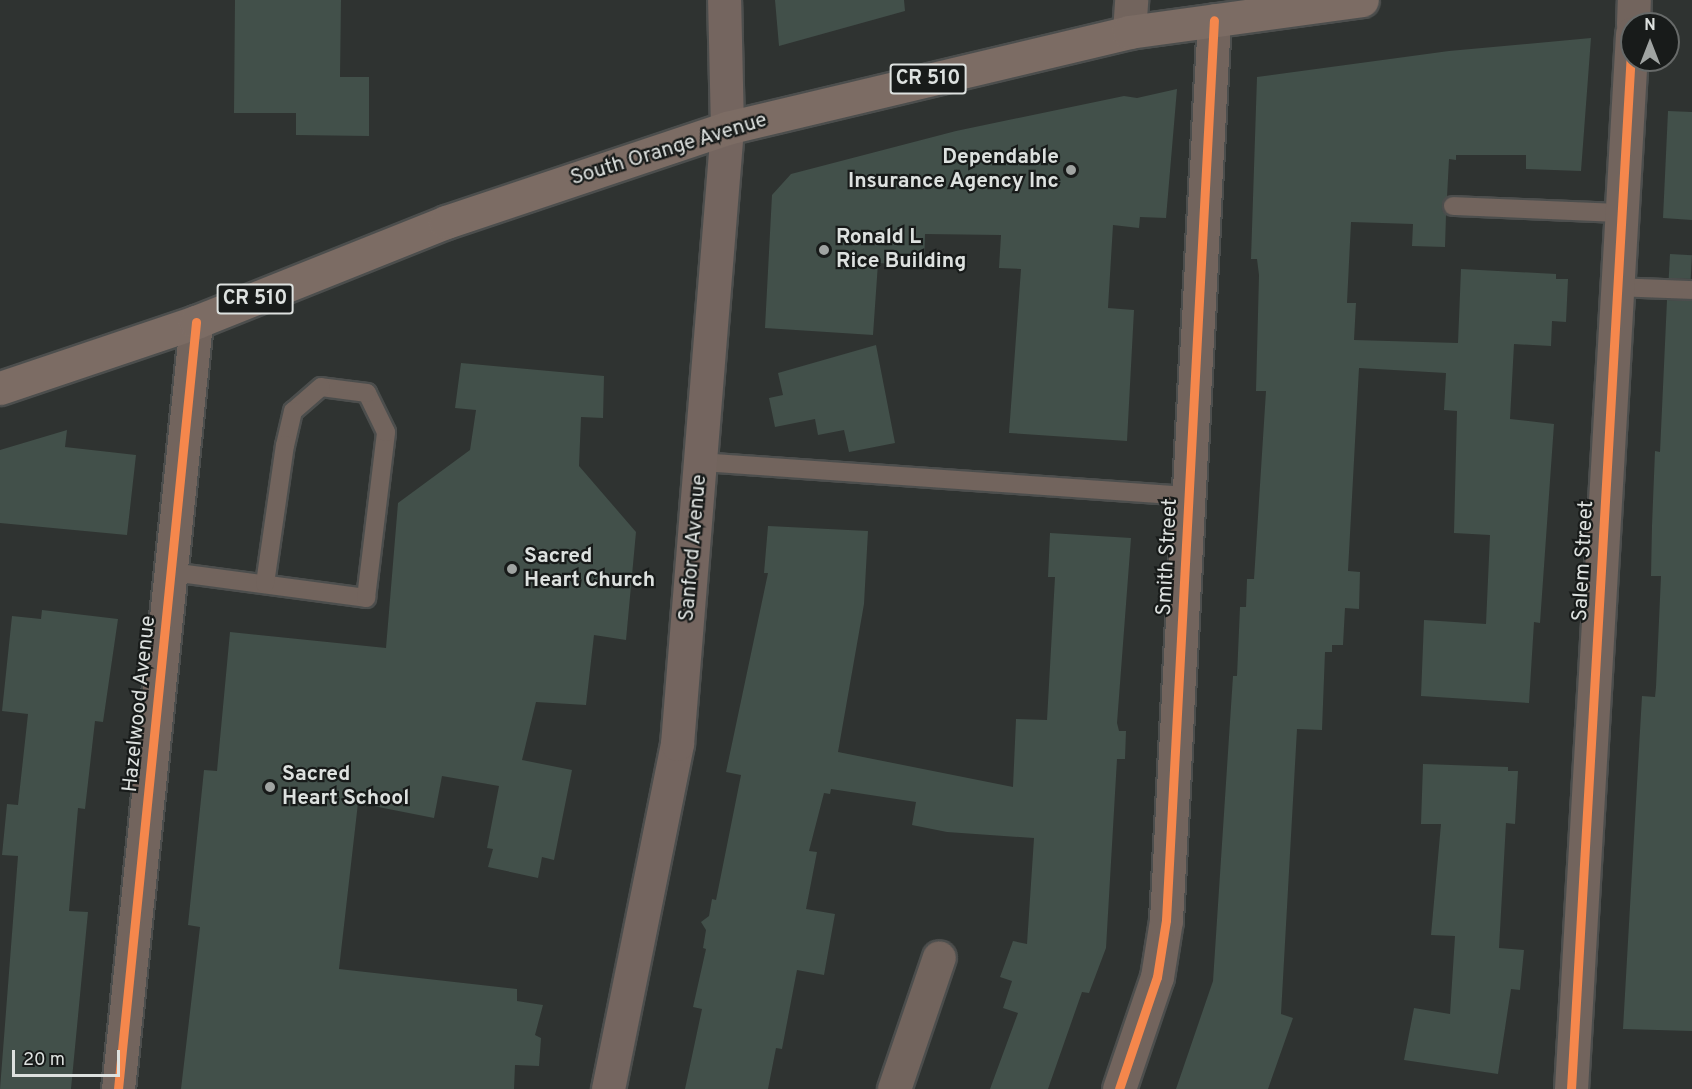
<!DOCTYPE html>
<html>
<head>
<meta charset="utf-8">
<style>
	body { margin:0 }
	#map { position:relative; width:1692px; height:1089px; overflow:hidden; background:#2f3331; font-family:Overpass,sans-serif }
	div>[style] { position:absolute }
	.building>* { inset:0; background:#42504a; transform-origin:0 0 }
	.roads { filter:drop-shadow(2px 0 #4c4e4d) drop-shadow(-2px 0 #4c4e4d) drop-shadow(0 2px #4c4e4d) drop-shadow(0 -2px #4c4e4d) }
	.service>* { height:18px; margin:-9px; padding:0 9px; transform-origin:9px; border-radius:9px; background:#72645d }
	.minor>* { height:33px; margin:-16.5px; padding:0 16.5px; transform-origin:16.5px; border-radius:16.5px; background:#72645d }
	.secondary>* { height:33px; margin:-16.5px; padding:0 16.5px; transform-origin:16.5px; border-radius:16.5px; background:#74655f }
	.primary>* { height:33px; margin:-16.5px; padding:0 16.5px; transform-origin:16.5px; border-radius:16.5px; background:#7c6c64 }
	.cycleway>* { height:9px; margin:-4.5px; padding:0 4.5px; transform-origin:4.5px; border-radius:4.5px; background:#f5874c }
	.dots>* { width:16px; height:16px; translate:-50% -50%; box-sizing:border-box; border:3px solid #181b1a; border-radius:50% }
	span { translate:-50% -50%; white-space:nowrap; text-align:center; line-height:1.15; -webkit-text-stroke:4.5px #181b1a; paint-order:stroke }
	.shield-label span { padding:2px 4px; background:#181b1a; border:2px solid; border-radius:4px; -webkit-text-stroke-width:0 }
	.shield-label { font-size:20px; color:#dde1df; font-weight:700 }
	.street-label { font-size:21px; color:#dde1df }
	.poi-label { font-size:21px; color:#dde1df; font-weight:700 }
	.right { translate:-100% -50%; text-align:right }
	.left { translate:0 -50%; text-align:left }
	.north { position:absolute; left:1620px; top:12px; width:60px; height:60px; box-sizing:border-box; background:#181b1a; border:2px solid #676a69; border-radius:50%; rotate:0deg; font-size:16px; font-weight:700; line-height:24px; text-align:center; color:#dde1df }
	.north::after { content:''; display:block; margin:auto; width:21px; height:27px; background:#a0a4a2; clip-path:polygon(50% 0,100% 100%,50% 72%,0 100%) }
	.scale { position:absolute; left:12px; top:1050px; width:108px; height:27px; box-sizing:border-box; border:3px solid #dde1df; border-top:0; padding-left:8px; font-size:18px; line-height:21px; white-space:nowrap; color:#dde1df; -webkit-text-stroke:4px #181b1a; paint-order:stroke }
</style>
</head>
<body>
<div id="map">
	<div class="building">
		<div style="clip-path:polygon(235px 0,341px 0,340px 77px,369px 77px,369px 136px,296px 135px,296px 113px,234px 113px)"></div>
		<div style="clip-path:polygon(775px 0,904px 0,905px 11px,779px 46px)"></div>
		<div style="clip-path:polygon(1591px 38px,1581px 171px,1526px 169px,1526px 155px,1456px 155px,1456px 160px,1449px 159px,1447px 197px,1442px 205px,1446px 215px,1445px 247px,1412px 246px,1413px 224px,1351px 222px,1347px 303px,1356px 303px,1354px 340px,1458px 343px,1461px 269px,1556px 274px,1556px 279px,1568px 279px,1566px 322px,1552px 321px,1551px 346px,1514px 344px,1510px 419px,1554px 424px,1540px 623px,1534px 622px,1529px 703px,1421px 696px,1424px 620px,1486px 624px,1490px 535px,1454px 533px,1457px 411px,1444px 410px,1446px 373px,1359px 368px,1348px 571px,1360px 572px,1359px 609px,1345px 608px,1343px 645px,1332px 645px,1332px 652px,1325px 652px,1322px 730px,1297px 729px,1281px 1014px,1293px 1018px,1268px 1089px,1176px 1089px,1213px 981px,1233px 676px,1237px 676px,1240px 607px,1246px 607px,1247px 579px,1254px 579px,1266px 391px,1256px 391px,1259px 275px,1257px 259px,1251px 259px,1257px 77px,1449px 51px)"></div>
		<div style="clip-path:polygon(1177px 89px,1166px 218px,1140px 217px,1139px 228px,1113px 225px,1108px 308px,1134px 310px,1127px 441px,1009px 433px,1021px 269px,999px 268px,1001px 235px,925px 234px,924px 266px,878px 263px,873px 335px,765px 328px,772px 195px,791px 174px,956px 131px,1124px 96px,1137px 98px)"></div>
		<div style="clip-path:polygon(1668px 111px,1692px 112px,1692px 220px,1663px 218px)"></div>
		<div style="left:1670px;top:254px;width:22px;height:24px;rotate:3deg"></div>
		<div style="clip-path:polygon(1667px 300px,1692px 301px,1692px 1031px,1623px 1029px,1642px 696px,1655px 697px,1656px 687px,1661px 576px,1651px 576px,1652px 526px,1655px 451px,1660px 452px)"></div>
		<div style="clip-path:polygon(876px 345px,895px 443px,849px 452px,844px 430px,818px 435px,815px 419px,775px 427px,769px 398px,783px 395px,778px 373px)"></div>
		<div style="clip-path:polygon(461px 363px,604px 376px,603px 418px,581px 417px,579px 466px,636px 532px,626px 640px,594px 635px,586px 705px,536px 702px,522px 760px,572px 770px,554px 860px,542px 857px,538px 878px,488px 867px,493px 849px,487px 848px,499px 786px,442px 776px,434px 818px,358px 803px,339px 969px,517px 989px,517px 1001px,543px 1005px,535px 1035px,541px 1038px,539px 1066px,515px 1065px,514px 1089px,181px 1089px,200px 927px,188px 925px,204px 770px,217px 771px,230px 632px,386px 648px,398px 503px,470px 450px,476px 410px,455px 408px)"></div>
		<div style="clip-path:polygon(67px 430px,65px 447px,136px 455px,127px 535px,0 523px,0 450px)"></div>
		<div style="clip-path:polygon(768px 526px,868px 531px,864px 604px,838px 752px,1013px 787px,1016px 719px,1047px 720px,1055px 577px,1048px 577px,1050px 533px,1131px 538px,1117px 723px,1119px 731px,1126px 731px,1125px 759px,1117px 759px,1106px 948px,1089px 993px,1082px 992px,1048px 1089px,990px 1089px,1018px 1013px,1003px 1008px,1012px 981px,1000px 977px,1013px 941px,1027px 944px,1034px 838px,947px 832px,912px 825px,916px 802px,831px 789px,830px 794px,824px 793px,809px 851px,817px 852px,806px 909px,835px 914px,824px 975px,797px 970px,782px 1049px,776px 1048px,768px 1089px,685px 1089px,702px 1009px,693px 1007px,706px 949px,703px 948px,706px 930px,701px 922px,709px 916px,712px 899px,716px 900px,741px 775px,726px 772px,768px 573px,764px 573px)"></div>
		<div style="clip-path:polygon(42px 610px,118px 619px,103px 722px,95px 721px,85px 809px,78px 808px,69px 911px,88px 912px,71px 1089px,0 1089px,18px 856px,2px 855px,7px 804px,18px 805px,28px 714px,2px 711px,12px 616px,41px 619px)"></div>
		<div style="clip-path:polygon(1423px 764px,1508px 767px,1508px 771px,1518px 771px,1515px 824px,1506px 823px,1499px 948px,1524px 950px,1520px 990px,1511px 989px,1498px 1074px,1404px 1060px,1414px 1008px,1450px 1014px,1455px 936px,1431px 935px,1441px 824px,1421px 824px)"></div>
	</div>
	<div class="roads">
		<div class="service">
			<div style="left:1453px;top:206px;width:169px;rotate:2.4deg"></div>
			<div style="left:1617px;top:287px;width:75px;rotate:2.3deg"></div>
			<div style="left:701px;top:462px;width:489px;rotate:4deg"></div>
			<div style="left:172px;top:572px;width:196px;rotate:7.6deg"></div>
			<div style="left:366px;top:598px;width:167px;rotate:-83.1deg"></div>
			<div style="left:386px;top:432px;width:43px;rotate:-116deg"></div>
			<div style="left:367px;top:393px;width:46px;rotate:-172.6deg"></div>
			<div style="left:321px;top:387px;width:37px;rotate:139deg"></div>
			<div style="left:293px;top:411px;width:35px;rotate:103deg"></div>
			<div style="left:285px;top:445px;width:140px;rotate:98.2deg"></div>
		</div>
		<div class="minor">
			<div style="left:1633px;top:24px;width:24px;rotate:-88deg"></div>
			<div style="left:1129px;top:32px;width:32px;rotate:-86deg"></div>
			<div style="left:118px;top:1089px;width:771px;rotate:-84.19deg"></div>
			<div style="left:894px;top:1089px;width:139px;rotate:-71.2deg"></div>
			<div style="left:1119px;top:1089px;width:118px;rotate:-71.3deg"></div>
			<div style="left:1157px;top:977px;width:58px;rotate:-81deg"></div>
			<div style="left:1166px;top:920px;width:901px;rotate:-86.95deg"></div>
			<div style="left:1571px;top:1089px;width:1057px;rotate:-86.69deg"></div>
		</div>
		<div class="secondary">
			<div style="left:608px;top:1089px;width:352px;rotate:-78.7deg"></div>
			<div style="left:677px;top:744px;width:618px;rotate:-85.36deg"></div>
			<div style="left:727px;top:128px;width:128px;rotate:-91.3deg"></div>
		</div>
		<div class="primary">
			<div style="left:0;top:388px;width:207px;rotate:-18.6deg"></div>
			<div style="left:196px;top:322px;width:269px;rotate:-21.8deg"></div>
			<div style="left:446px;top:222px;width:296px;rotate:-18.5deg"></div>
			<div style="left:727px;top:128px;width:413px;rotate:-13.4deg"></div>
			<div style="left:1129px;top:32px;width:235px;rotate:-7.8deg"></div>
		</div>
	</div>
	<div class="cycleway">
		<div style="left:118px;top:1089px;width:771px;rotate:-84.19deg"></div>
		<div style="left:1119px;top:1089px;width:118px;rotate:-71.3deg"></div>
		<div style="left:1157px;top:977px;width:58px;rotate:-81deg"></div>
		<div style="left:1166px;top:920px;width:901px;rotate:-86.95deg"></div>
		<div style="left:1571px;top:1089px;width:1057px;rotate:-86.69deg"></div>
	</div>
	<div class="dots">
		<div style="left:1071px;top:170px;background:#a0a4a2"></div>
		<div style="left:824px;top:250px;background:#a0a4a2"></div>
		<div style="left:512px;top:569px;background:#a0a4a2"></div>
		<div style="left:270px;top:787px;background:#a0a4a2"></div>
	</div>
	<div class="shield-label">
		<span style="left:928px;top:79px">CR 510</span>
		<span style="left:255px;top:299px">CR 510</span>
	</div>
	<div class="street-label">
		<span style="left:669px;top:150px;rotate:-17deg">South Orange Avenue</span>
		<span style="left:694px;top:548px;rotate:-85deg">Sanford Avenue</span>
		<span style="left:1168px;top:557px;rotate:-87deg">Smith Street</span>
		<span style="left:1584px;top:561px;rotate:-87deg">Salem Street</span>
		<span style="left:140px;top:704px;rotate:-84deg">Hazelwood Avenue</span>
	</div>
	<div class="poi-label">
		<span class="right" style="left:1059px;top:170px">Dependable<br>Insurance Agency Inc</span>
		<span class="left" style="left:836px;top:250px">Ronald L<br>Rice Building</span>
		<span class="left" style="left:524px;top:569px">Sacred<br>Heart Church</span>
		<span class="left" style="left:282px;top:787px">Sacred<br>Heart School</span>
	</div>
	<div class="north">N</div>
	<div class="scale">20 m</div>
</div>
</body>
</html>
